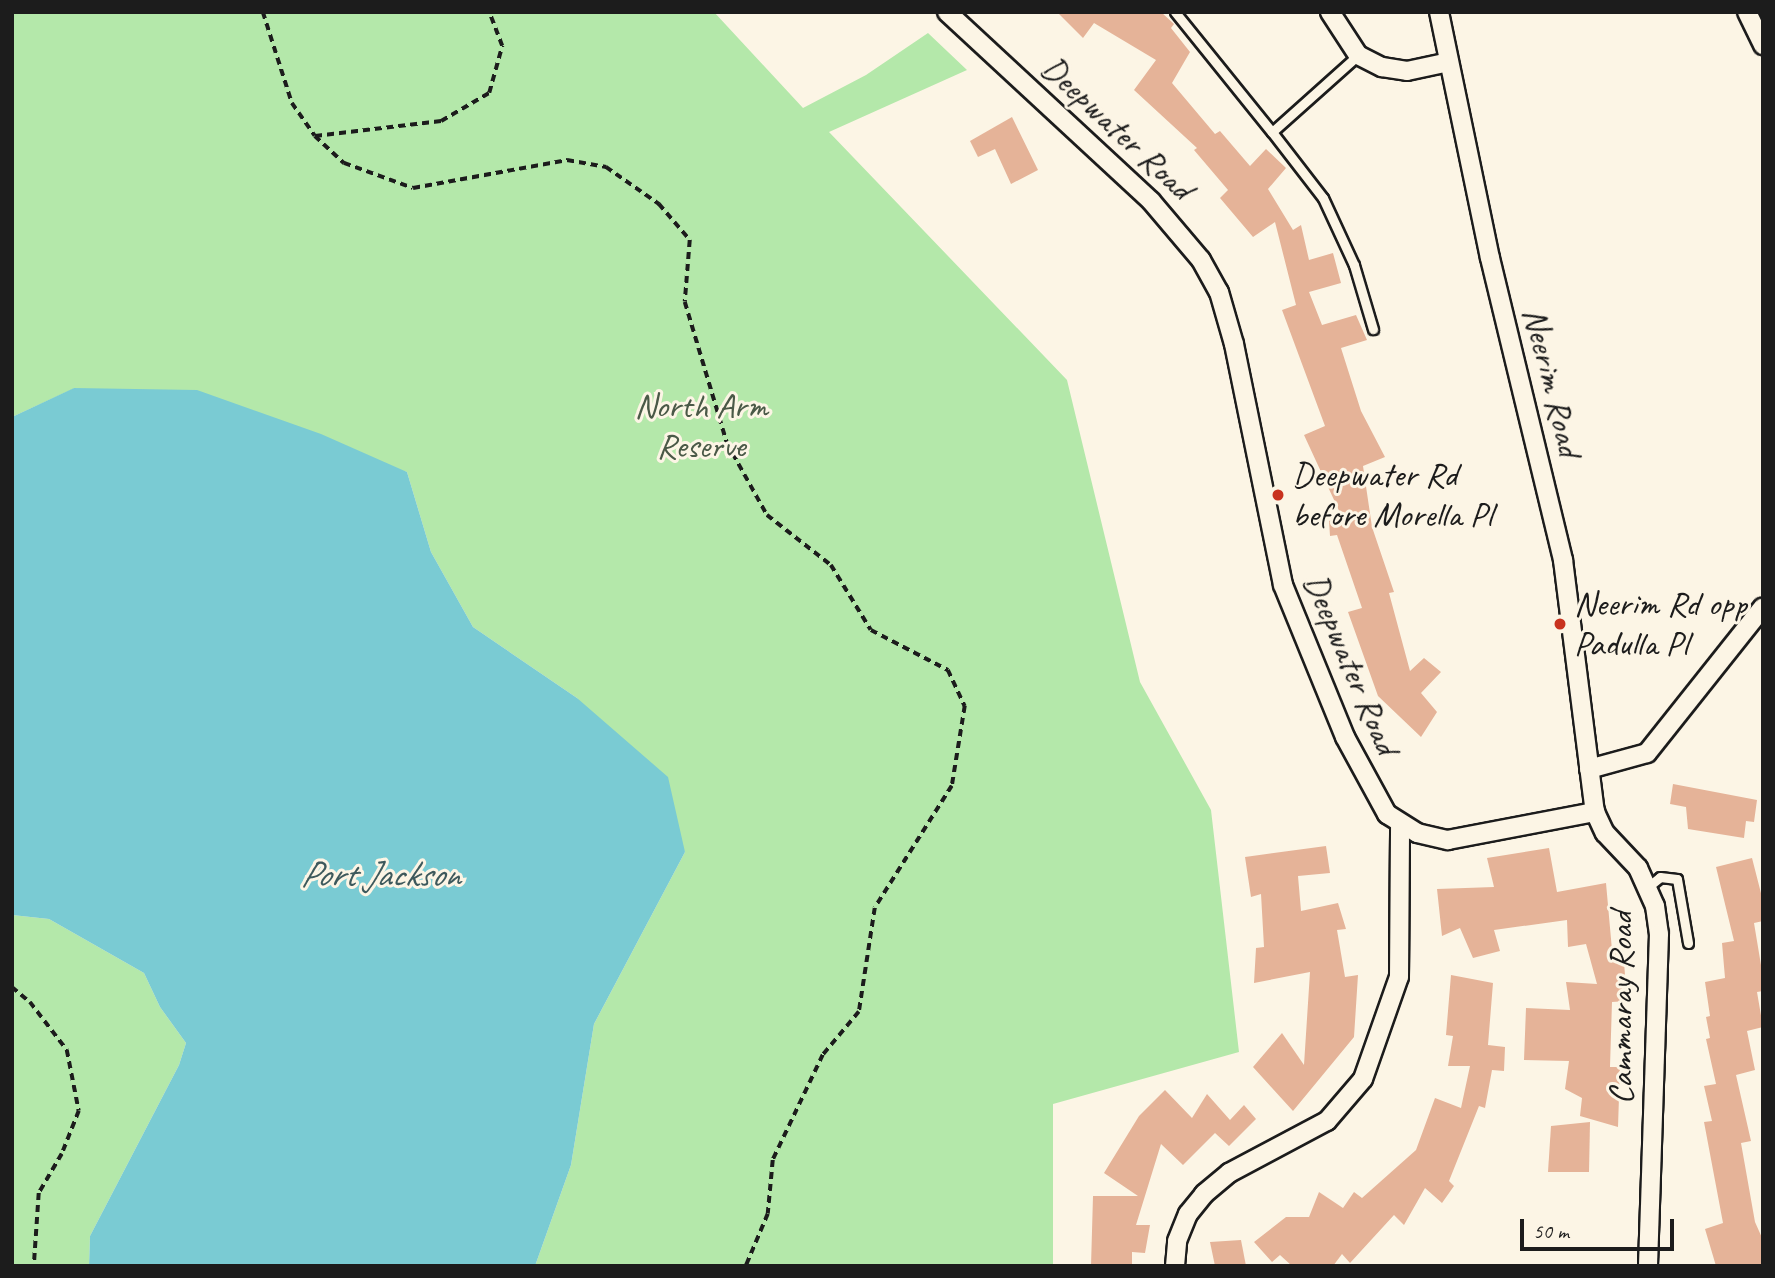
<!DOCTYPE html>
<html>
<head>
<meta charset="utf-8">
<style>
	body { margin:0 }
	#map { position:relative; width:1775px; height:1278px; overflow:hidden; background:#fcf5e5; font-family:Caveat,sans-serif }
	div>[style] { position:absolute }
	.green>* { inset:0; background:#b4e8aa }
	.water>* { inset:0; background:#7acbd3 }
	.building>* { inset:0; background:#e5b398 }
	.path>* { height:3.5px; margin-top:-1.75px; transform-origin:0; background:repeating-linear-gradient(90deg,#1c1c1c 0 7px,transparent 0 12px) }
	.roads { filter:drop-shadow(2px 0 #1c1c1c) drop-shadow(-2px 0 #1c1c1c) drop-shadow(0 2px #1c1c1c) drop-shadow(0 -2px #1c1c1c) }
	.lane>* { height:9px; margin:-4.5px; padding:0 4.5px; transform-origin:4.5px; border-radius:4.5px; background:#fcf5e5 }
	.street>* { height:18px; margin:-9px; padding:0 9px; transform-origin:9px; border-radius:9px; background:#fcf5e5 }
	.dots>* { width:19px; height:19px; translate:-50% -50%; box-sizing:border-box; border:4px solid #fcf5e5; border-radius:50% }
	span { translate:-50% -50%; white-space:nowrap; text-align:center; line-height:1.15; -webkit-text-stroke:6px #fcf5e5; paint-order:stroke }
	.street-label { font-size:35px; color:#1c1c1c }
	.park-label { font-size:35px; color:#4a5947 }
	.poi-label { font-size:35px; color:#1c1c1c }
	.left { translate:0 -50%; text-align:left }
	.water-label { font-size:37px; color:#3d595c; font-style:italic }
	.frame { position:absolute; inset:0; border:14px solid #1c1c1c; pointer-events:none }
	.scale { position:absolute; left:1520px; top:1219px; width:154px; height:32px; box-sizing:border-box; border:4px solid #1c1c1c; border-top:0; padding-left:9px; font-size:21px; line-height:24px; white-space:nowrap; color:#1c1c1c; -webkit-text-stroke:5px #fcf5e5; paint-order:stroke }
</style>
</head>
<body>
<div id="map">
	<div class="green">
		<div style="clip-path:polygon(12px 12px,714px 12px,803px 108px,866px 75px,928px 33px,967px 70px,829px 132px,1067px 380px,1140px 682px,1211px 810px,1239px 1052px,1053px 1104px,1053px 1266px,535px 1266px,571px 1165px,594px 1024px,685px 852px,577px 698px,473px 627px,431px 552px,407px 472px,75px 388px,12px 417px)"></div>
		<div style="clip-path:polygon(12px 915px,49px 919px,144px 973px,160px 1007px,186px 1043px,179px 1065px,90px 1236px,89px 1266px,12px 1266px)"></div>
	</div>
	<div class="water">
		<div style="clip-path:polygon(74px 388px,197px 390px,321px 434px,407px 472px,431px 552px,473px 627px,577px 698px,668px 777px,685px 852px,594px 1024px,571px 1165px,535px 1266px,89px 1266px,90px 1236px,179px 1065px,186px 1043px,160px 1007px,144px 973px,49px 919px,12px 915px,12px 417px)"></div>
	</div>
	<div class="building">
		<div style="clip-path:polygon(1057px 12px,1161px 12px,1174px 24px,1171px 28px,1190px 52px,1172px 83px,1215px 134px,1220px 131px,1250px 166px,1266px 149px,1286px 168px,1268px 189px,1293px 230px,1301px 225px,1309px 260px,1333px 253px,1341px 283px,1309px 292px,1322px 325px,1356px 315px,1367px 340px,1341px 348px,1361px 411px,1385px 457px,1363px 466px,1372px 527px,1394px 592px,1389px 593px,1410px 671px,1424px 658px,1441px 672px,1421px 693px,1437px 712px,1421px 737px,1378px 696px,1348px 612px,1362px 608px,1337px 535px,1330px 536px,1329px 521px,1341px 515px,1304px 435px,1325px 426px,1282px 310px,1296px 305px,1275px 222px,1253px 237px,1220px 198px,1228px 190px,1194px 150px,1197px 148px,1134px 90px,1156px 60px,1094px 23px,1083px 38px)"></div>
		<div style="clip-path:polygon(1012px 117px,1038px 170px,1011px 184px,995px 149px,978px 157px,970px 141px)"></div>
		<div style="clip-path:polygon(1673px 784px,1757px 800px,1754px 822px,1746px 821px,1744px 838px,1688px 829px,1686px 807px,1670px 804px)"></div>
		<div style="clip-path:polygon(1326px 846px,1330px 873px,1298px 876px,1301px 911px,1338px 903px,1346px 929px,1337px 930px,1345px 977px,1358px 975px,1354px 1037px,1293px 1111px,1253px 1067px,1282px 1033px,1304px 1065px,1310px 972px,1254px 983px,1256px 948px,1264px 947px,1261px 894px,1251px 897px,1245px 857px)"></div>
		<div style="clip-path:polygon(1549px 848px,1557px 892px,1606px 883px,1612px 950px,1623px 949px,1627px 1001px,1612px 1002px,1610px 1067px,1620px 1067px,1618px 1127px,1580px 1116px,1582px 1098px,1565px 1089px,1569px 1061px,1524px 1060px,1526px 1008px,1570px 1010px,1566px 982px,1597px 984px,1586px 944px,1568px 947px,1567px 920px,1494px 930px,1500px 951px,1473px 958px,1460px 928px,1442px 936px,1437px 889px,1494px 887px,1487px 858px)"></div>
		<div style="clip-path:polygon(1752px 858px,1763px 901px,1763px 921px,1754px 923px,1763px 977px,1763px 991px,1757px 992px,1763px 1027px,1747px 1031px,1755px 1070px,1736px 1075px,1751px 1141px,1741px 1143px,1755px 1222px,1763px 1240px,1763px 1266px,1716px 1266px,1705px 1229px,1723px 1223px,1704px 1122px,1712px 1121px,1704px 1086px,1716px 1084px,1706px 1039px,1710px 1038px,1706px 1017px,1710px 1016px,1705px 982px,1725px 978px,1722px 943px,1734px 941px,1716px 867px)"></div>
		<div style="clip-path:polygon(1451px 975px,1493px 983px,1488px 1045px,1505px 1047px,1504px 1071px,1492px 1070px,1485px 1108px,1479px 1106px,1449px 1181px,1454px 1186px,1442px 1203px,1425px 1188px,1404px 1225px,1394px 1215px,1350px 1263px,1342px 1254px,1333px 1266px,1292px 1266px,1280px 1255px,1272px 1262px,1254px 1242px,1286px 1217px,1309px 1217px,1319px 1192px,1343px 1208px,1354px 1192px,1362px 1198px,1416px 1150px,1435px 1098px,1461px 1108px,1470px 1066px,1448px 1066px,1453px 1036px,1446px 1035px)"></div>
		<div style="clip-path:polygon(1165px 1090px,1192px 1118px,1207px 1094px,1230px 1120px,1244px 1105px,1256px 1119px,1229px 1146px,1215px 1133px,1183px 1165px,1161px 1144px,1136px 1225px,1150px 1225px,1145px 1253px,1132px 1252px,1132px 1266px,1091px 1266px,1093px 1196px,1138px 1196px,1104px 1173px,1139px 1116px)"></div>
		<div style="clip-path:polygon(1590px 1122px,1589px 1172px,1548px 1172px,1551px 1126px)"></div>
		<div style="clip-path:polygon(1241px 1240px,1246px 1266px,1215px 1266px,1210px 1242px)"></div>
	</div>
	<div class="path">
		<div style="left:263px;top:12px;width:96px;rotate:72.3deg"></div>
		<div style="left:292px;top:103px;width:40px;rotate:55.1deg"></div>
		<div style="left:315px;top:136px;width:40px;rotate:43deg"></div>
		<div style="left:344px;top:163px;width:73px;rotate:19.9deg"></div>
		<div style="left:413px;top:188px;width:157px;rotate:-10.3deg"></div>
		<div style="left:567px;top:160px;width:40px;rotate:10deg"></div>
		<div style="left:606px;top:167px;width:65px;rotate:34.9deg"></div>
		<div style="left:659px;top:204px;width:48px;rotate:49.3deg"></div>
		<div style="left:690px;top:240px;width:62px;rotate:94.6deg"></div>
		<div style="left:685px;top:302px;width:147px;rotate:73.4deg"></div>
		<div style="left:727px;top:443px;width:82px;rotate:60.9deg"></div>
		<div style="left:767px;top:515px;width:81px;rotate:38deg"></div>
		<div style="left:831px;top:565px;width:76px;rotate:58.4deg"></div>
		<div style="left:871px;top:630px;width:87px;rotate:27.5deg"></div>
		<div style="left:948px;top:670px;width:40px;rotate:65deg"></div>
		<div style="left:965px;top:706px;width:81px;rotate:99.2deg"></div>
		<div style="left:952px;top:786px;width:144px;rotate:122.3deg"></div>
		<div style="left:875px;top:908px;width:105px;rotate:98.7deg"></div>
		<div style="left:859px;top:1012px;width:56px;rotate:129.9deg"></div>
		<div style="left:823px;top:1055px;width:116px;rotate:115.5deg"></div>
		<div style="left:773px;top:1160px;width:54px;rotate:95.3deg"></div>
		<div style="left:768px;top:1214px;width:56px;rotate:112.9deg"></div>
		<div style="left:315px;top:136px;width:127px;rotate:-6.8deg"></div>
		<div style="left:441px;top:121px;width:56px;rotate:-30.3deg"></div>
		<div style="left:489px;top:93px;width:49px;rotate:-74.5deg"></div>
		<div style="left:502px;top:46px;width:36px;rotate:-111deg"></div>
		<div style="left:12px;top:987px;width:23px;rotate:40deg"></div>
		<div style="left:30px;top:1002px;width:61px;rotate:52.4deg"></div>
		<div style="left:67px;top:1050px;width:62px;rotate:78.9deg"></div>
		<div style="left:79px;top:1111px;width:46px;rotate:111.6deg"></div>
		<div style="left:62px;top:1154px;width:45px;rotate:120.5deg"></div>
		<div style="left:39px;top:1193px;width:73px;rotate:93.9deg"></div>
	</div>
	<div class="roads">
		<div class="lane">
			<div style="left:1175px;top:12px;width:154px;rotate:51.1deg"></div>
			<div style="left:1272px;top:132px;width:115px;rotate:-41.8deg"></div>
			<div style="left:1272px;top:132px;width:83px;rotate:52.3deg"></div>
			<div style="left:1323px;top:198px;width:74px;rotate:65.2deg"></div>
			<div style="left:1354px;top:265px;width:67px;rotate:73.5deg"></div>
			<div style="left:1649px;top:886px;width:14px;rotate:-39deg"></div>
			<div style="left:1660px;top:877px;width:17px;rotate:7deg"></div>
			<div style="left:1677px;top:879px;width:65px;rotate:80.2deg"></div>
		</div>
		<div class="street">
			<div style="left:947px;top:12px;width:278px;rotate:42.8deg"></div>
			<div style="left:1151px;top:201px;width:77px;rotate:49.7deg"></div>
			<div style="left:1201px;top:260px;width:37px;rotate:61deg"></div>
			<div style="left:1219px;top:292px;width:54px;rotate:73.9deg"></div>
			<div style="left:1234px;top:344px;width:246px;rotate:78.5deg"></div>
			<div style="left:1283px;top:585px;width:164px;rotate:67.8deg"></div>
			<div style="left:1345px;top:737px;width:88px;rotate:61.4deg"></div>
			<div style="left:1387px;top:814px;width:36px;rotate:32deg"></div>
			<div style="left:1417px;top:833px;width:32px;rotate:13deg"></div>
			<div style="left:1448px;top:840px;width:150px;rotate:-10.8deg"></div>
			<div style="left:1330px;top:12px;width:51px;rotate:56.9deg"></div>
			<div style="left:1358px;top:55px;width:27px;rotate:27deg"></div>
			<div style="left:1382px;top:67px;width:25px;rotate:9deg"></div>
			<div style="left:1407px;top:71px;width:43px;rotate:-12.1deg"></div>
			<div style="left:1439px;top:12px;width:251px;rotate:78.3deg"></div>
			<div style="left:1490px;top:258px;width:311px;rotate:76.4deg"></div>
			<div style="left:1563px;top:560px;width:254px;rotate:82.8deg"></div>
			<div style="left:1595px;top:812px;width:23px;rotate:65deg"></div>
			<div style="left:1605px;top:833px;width:48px;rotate:46.7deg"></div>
			<div style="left:1638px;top:868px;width:42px;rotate:65.9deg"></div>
			<div style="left:1655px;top:906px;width:28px;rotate:82deg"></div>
			<div style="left:1659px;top:934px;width:332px;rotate:91.9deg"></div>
			<div style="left:1747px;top:12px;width:37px;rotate:64deg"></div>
			<div style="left:1589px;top:769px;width:60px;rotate:-15.4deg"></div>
			<div style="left:1647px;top:753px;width:186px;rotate:-51.5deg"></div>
			<div style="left:1175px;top:1266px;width:25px;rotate:-85deg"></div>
			<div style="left:1177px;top:1241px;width:29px;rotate:-68deg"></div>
			<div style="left:1188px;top:1214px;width:26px;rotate:-51deg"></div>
			<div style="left:1204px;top:1194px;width:33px;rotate:-40deg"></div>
			<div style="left:1229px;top:1173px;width:111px;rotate:-28deg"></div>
			<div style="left:1327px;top:1121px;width:55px;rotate:-49.4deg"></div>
			<div style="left:1363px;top:1079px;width:108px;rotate:-70.6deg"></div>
			<div style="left:1399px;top:977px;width:154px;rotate:-89.6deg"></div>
		</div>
	</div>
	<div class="dots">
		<div style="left:1278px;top:495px;background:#c8321e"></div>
		<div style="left:1560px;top:624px;background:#c8321e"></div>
	</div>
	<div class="street-label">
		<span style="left:1117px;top:128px;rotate:43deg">Deepwater Road</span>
		<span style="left:1552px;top:382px;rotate:76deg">Neerim Road</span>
		<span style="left:1351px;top:664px;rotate:67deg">Deepwater Road</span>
		<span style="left:1621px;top:1008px;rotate:-90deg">Cammaray Road</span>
	</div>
	<div class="park-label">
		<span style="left:701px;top:426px">North Arm<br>Reserve</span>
	</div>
	<div class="poi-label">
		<span class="left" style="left:1292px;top:495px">Deepwater Rd<br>before Morella Pl</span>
		<span class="left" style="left:1574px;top:624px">Neerim Rd opp<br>Padulla Pl</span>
	</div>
	<div class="water-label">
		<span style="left:380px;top:874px">Port Jackson</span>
	</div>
	<div class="frame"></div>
	<div class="scale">50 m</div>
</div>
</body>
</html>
